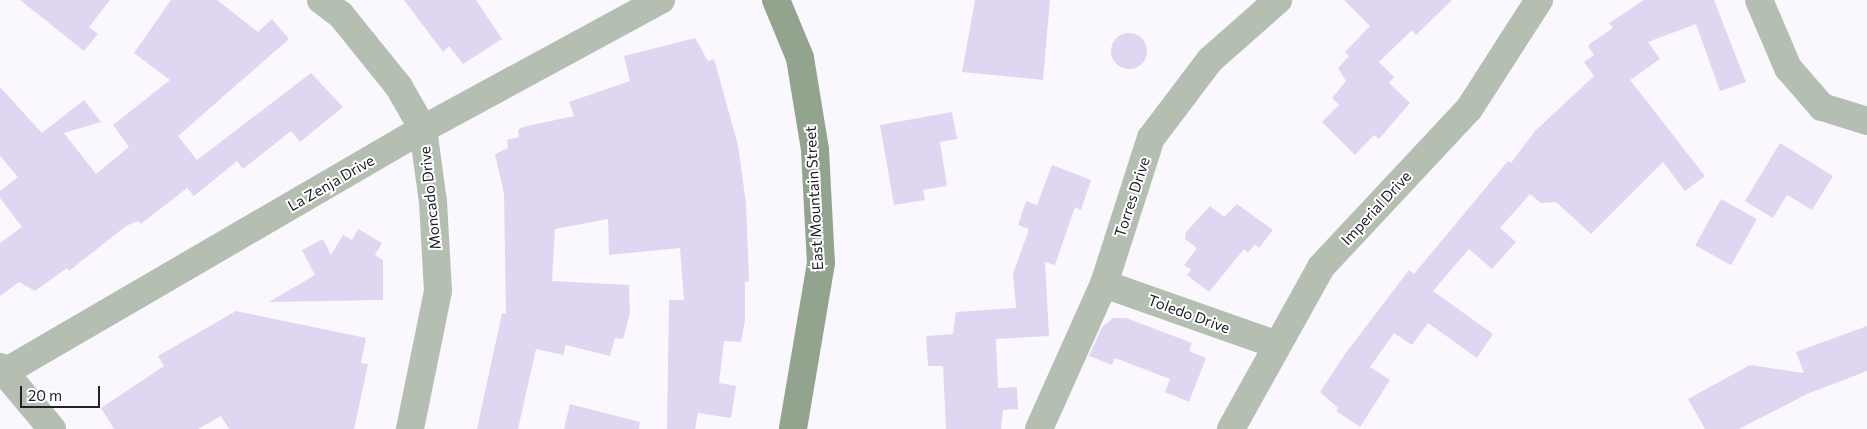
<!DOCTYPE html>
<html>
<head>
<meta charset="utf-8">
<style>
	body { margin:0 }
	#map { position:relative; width:1867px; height:429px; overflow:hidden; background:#faf8fe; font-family:Commissioner,sans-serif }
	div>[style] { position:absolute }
	.building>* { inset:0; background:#e0d6f1; transform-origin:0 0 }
	.round { border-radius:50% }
	.street>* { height:28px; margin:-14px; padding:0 14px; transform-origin:14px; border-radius:14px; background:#b4bfb1 }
	.secondary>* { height:28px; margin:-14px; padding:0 14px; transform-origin:14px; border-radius:14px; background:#92a38e }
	span { translate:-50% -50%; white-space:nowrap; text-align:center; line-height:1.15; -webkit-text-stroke:4px #fff; paint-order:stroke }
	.street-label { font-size:15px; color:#24202a }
	.scale { position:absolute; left:20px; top:386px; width:80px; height:22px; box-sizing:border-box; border:2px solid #24202a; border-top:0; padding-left:6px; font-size:15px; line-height:18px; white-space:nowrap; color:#24202a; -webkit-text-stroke:4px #fff; paint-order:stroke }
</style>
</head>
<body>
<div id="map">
	<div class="building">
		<div style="clip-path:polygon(20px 0,110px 0,89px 27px,98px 34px,84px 51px)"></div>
		<div style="clip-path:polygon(171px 0,217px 0,258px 32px,272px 19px,289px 39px,178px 136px,197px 160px,311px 73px,343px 107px,300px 142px,291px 131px,243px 169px,237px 161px,194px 196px,187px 188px,141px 224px,138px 221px,126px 226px,69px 271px,67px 268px,35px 291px,19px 282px,0 296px,0 243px,22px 227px,0 198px,0 191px,18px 177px,0 156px,0 87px,42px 133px,84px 100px,101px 122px,64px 133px,96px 174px,129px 147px,113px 125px,170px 80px,134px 53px)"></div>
		<div style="clip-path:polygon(404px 0,476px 0,502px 39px,463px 64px,449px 46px,443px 52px)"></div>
		<div style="clip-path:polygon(975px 0,1050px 0,1043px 80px,962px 72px)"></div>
		<div style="clip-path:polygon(1344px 0,1452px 0,1416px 35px,1412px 30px,1379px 62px,1394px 77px,1389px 83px,1410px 103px,1379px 139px,1374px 135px,1355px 155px,1322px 122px,1339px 105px,1332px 98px,1346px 81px,1338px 68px,1349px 56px,1345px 52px,1370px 26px)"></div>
		<div style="clip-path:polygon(1644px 0,1714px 0,1746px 82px,1720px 91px,1696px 24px,1648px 42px,1660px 59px,1630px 80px,1705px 176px,1685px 191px,1663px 162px,1591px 234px,1556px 202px,1541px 203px,1530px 194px,1500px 228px,1516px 242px,1492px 269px,1469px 249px,1433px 291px,1493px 334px,1477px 358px,1428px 323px,1412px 345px,1394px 333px,1370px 367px,1390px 380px,1360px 427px,1336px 411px,1338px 408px,1320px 392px,1345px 354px,1409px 270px,1414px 274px,1508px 161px,1511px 163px,1535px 131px,1594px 76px,1584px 62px,1594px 55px,1588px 46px,1591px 43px,1613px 28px,1609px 23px)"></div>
		<div class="round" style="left:1111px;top:33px;width:36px;height:36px"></div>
		<div style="clip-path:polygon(695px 38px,708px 61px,714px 59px,738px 145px,746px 203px,749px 281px,745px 282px,745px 320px,741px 342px,724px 341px,719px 383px,736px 386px,731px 418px,698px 413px,695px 429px,667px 429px,669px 300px,684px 300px,680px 248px,609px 255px,608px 219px,555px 229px,552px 281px,629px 285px,630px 313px,623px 339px,615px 338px,610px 356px,566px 345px,563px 355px,536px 349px,518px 429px,477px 429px,502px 313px,506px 314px,504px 194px,495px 154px,508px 148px,507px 140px,519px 137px,518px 130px,523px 127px,574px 116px,569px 102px,630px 81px,624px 56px)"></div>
		<div style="clip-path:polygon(952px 112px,957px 139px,940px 142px,947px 186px,923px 190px,925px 200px,894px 205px,880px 125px)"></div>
		<div style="clip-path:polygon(1780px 143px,1833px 176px,1812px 210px,1787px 195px,1773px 218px,1745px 201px)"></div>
		<div style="clip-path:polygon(1052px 165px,1091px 180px,1081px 210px,1075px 207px,1055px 265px,1045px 262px,1049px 336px,996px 339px,998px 388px,1017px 387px,1018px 409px,1003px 410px,1001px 429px,946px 429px,943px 366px,928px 366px,926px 336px,953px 334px,956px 312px,1016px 308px,1013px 274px,1029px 229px,1018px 225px,1026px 201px,1037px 205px)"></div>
		<div style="left:1721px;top:199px;width:41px;height:53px;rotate:29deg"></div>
		<div style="clip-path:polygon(1237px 204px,1273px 230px,1259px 248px,1255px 244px,1248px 253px,1244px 249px,1209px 292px,1187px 275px,1191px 270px,1184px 265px,1197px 248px,1185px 239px,1186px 232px,1210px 206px,1224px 217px)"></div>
		<div style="clip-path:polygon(358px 229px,382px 243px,375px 255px,383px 260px,383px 300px,269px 302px,315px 275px,302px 250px,323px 239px,331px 255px,343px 235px,352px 240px)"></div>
		<div style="clip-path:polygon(236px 311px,366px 338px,361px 363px,368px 364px,354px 429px,229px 429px,221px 416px,198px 429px,114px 429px,101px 408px,164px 366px,158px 356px)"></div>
		<div style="clip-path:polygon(1113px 318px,1126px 318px,1192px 343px,1189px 351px,1206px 358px,1189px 402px,1165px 392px,1170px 379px,1115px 358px,1112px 365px,1089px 356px,1102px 327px)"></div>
		<div style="clip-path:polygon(1867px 326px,1867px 371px,1807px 394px,1739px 429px,1705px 429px,1688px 399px,1750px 365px,1804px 373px,1796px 352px)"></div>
		<div style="clip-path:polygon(570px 404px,640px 422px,639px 429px,564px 429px)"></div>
	</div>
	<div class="street">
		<div style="left:321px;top:0;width:25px;rotate:37deg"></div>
		<div style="left:341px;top:15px;width:92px;rotate:51.1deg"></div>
		<div style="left:399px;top:87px;width:48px;rotate:60.3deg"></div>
		<div style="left:423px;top:129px;width:74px;rotate:82.2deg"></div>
		<div style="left:433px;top:202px;width:89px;rotate:86.8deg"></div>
		<div style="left:438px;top:291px;width:141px;rotate:101.5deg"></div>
		<div style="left:1759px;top:0;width:74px;rotate:66.9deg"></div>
		<div style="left:1788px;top:68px;width:52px;rotate:48.9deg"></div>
		<div style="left:1822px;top:107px;width:47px;rotate:17.3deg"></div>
		<div style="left:1104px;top:284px;width:180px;rotate:19.4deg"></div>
		<div style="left:0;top:367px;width:81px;rotate:50deg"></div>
		<div style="left:5px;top:372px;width:484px;rotate:-30.2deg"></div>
		<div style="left:423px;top:129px;width:271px;rotate:-28.5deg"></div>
		<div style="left:1039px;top:429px;width:159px;rotate:-65.9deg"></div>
		<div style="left:1104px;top:284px;width:153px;rotate:-72.2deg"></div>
		<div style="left:1151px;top:138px;width:98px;rotate:-52.9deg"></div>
		<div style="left:1210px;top:60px;width:91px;rotate:-41.4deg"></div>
		<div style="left:1231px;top:429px;width:185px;rotate:-60.9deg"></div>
		<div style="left:1321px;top:267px;width:216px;rotate:-46.9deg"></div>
		<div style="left:1469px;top:109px;width:130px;rotate:-57.3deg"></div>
	</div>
	<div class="secondary">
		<div style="left:776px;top:0;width:63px;rotate:67.5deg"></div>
		<div style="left:800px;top:58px;width:93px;rotate:80.7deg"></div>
		<div style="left:815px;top:150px;width:113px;rotate:87deg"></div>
		<div style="left:821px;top:263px;width:168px;rotate:99.6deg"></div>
	</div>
	<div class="street-label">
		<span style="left:331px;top:183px;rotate:-30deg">La Zenja Drive</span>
		<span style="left:1132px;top:197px;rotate:-72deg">Torres Drive</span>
		<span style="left:430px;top:198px;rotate:-96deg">Moncado Drive</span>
		<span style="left:814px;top:198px;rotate:-93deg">East Mountain Street</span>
		<span style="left:1376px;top:208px;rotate:-47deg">Imperial Drive</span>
		<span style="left:1189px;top:314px;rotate:20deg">Toledo Drive</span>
	</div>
	<div class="scale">20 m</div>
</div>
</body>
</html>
